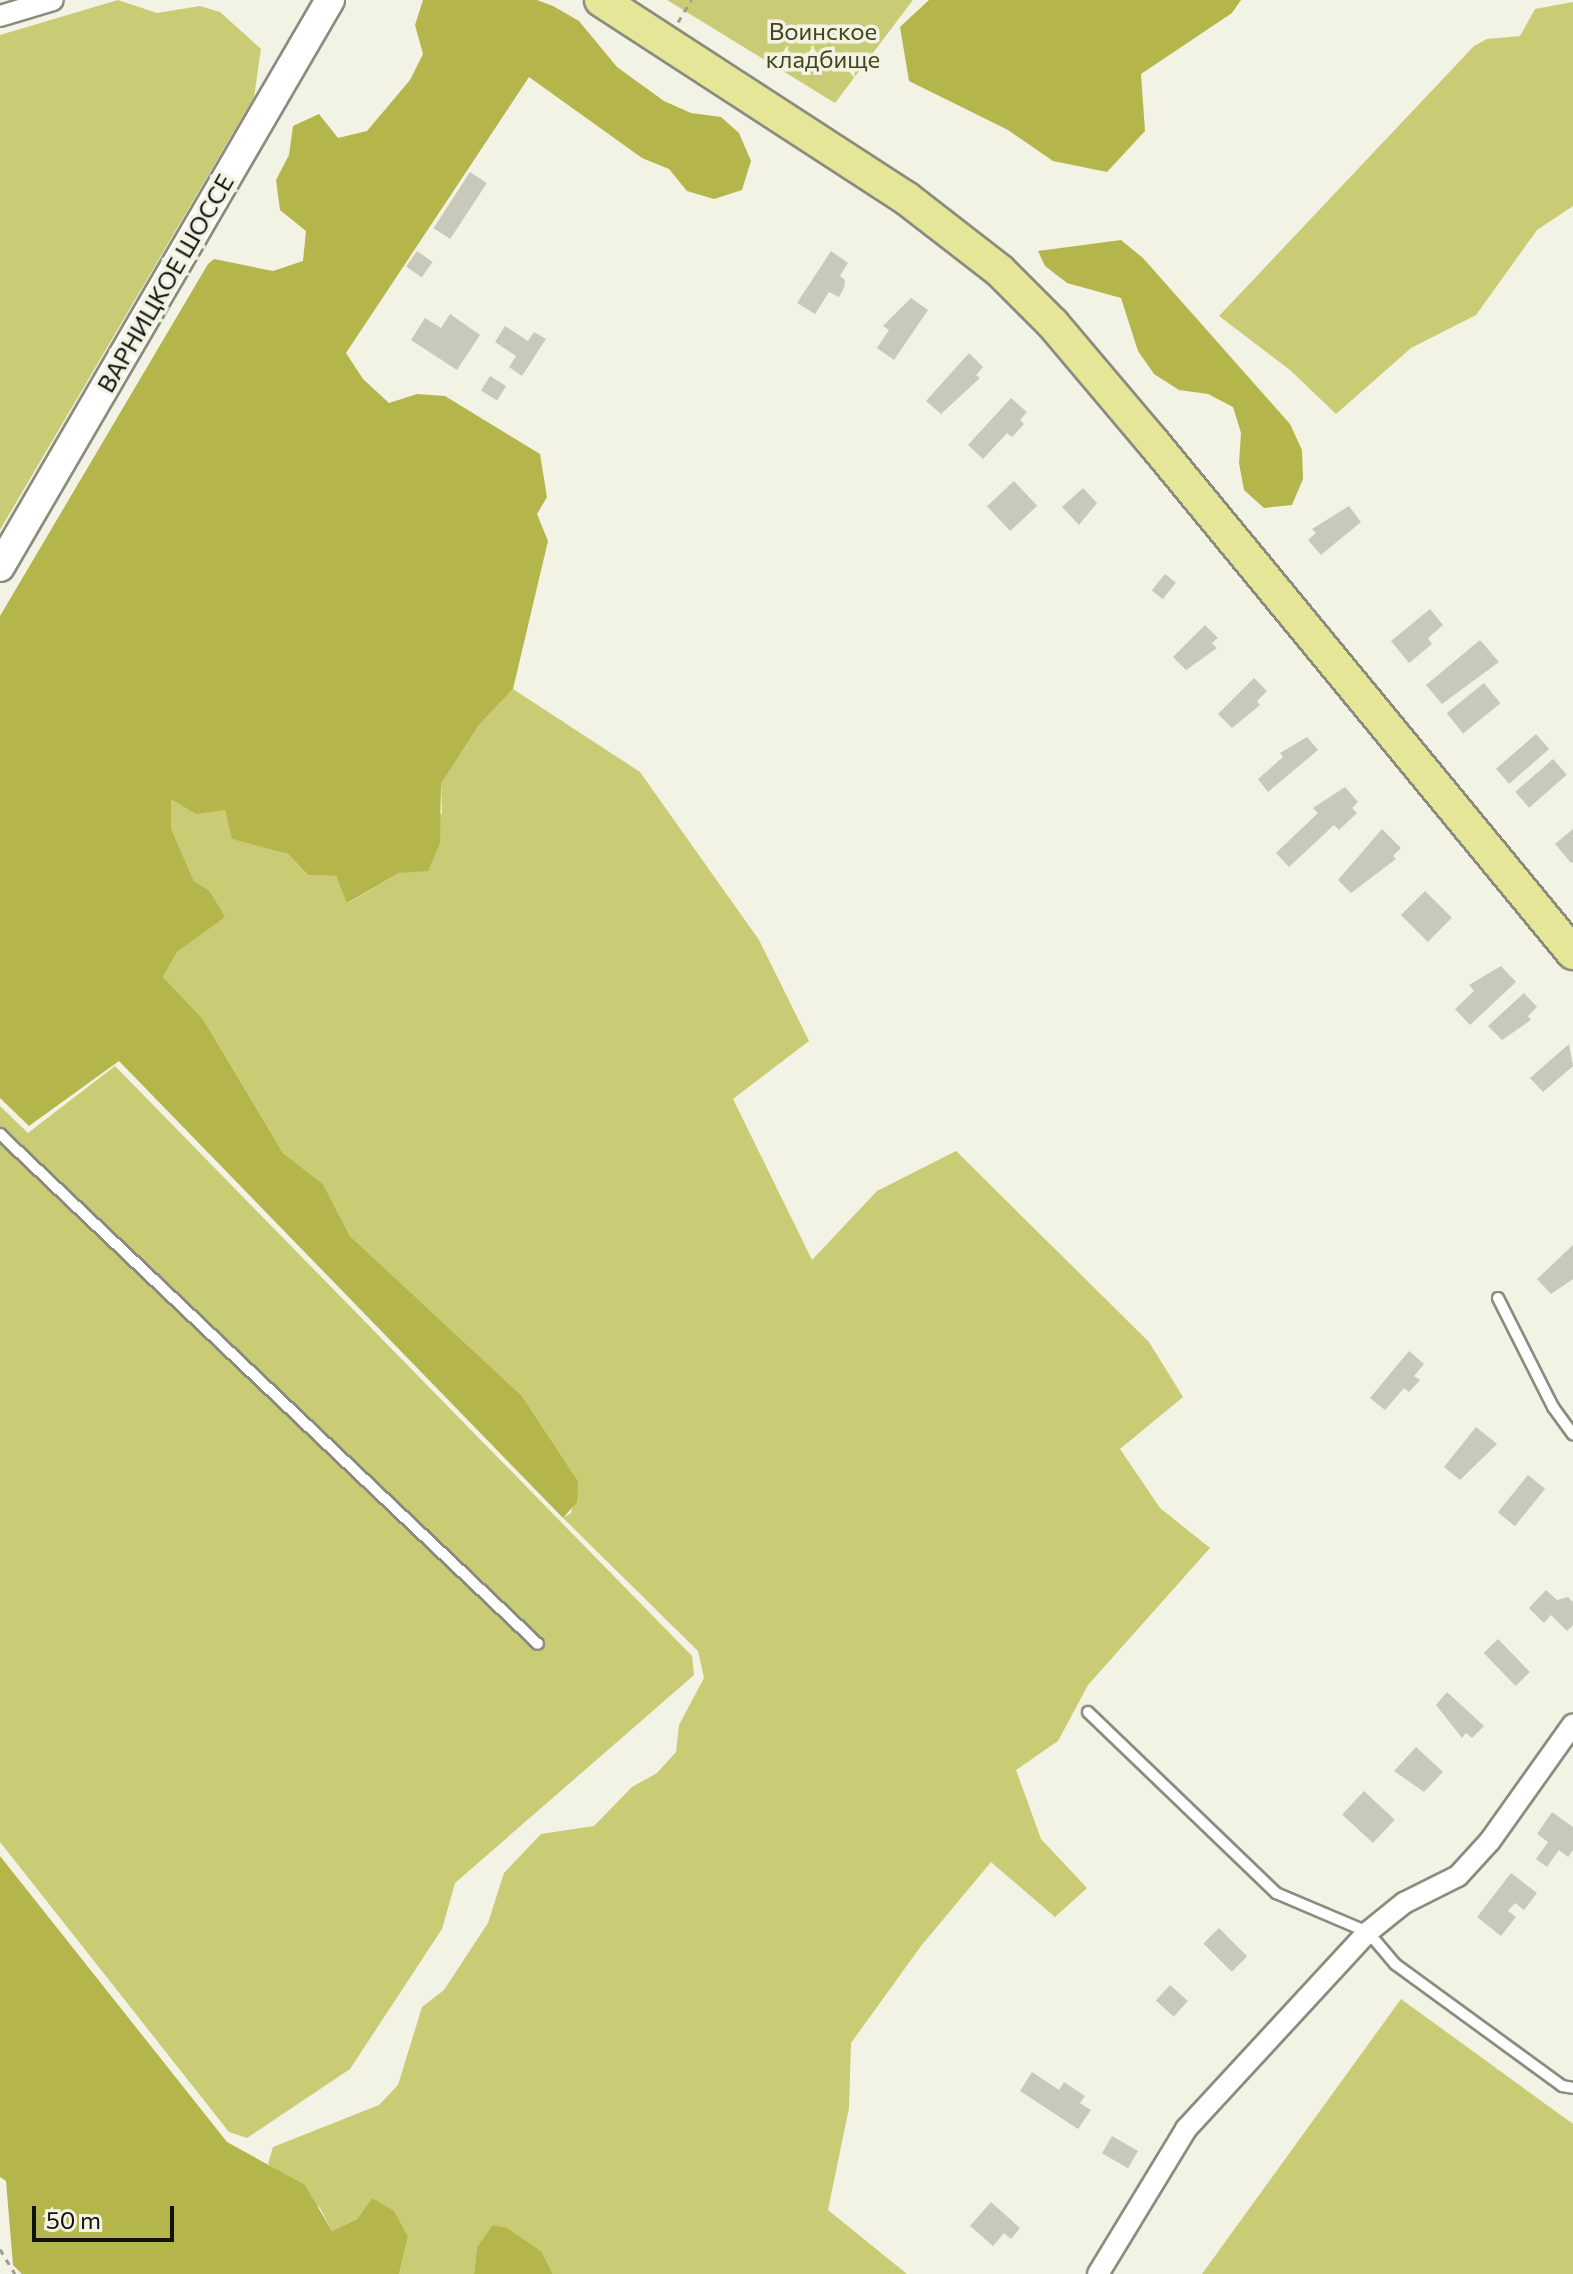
<!DOCTYPE html>
<html>
<head>
<meta charset="utf-8">
<style>
	body { margin:0 }
	#map { position:relative; width:1573px; height:2274px; overflow:hidden; background:#f2f3e4; font-family:Commissioner,sans-serif }
	div>[style] { position:absolute }
	.green>* { inset:0; background:#c9cb75 }
	.forest>* { inset:0; background:#b4b64c }
	.building>* { inset:0; background:#c8c9ba; transform-origin:0 0 }
	.path>* { height:3px; margin-top:-1.5px; transform-origin:0; background:repeating-linear-gradient(90deg,#9c9c91 0 6px,transparent 0 12px) }
	.roads { filter:drop-shadow(2px 0 #8b8c7e) drop-shadow(-2px 0 #8b8c7e) drop-shadow(0 2px #8b8c7e) drop-shadow(0 -2px #8b8c7e) }
	.lane>* { height:10px; margin:-5px; padding:0 5px; transform-origin:5px; border-radius:5px; background:#fff }
	.street>* { height:20px; margin:-10px; padding:0 10px; transform-origin:10px; border-radius:10px; background:#fff }
	.secondary>* { height:28px; margin:-14px; padding:0 14px; transform-origin:14px; border-radius:14px; background:#fff }
	.primary>* { height:32px; margin:-16px; padding:0 16px; transform-origin:16px; border-radius:16px; background:#e5e698 }
	span { translate:-50% -50%; white-space:nowrap; text-align:center; line-height:1.15; -webkit-text-stroke:7px #f2f3e4; paint-order:stroke }
	.park-label { font-size:24px; color:#444519 }
	.street-label { font-size:24px; color:#11110c }
	.scale { position:absolute; left:32px; top:2206px; width:142px; height:36px; box-sizing:border-box; border:4px solid #11110c; border-top:0; padding-left:10px; font-size:24px; line-height:28px; white-space:nowrap; color:#11110c; -webkit-text-stroke:6px #f2f3e4; paint-order:stroke }
</style>
</head>
<body>
<div id="map">
	<div class="green">
		<div style="clip-path:polygon(118px 0,157px 13px,200px 6px,220px 12px,261px 49px,254px 97px,0 530px,0 35px)"></div>
		<div style="clip-path:polygon(667px 0,913px 0,835px 103px)"></div>
		<div style="clip-path:polygon(1573px 2px,1573px 206px,1537px 230px,1476px 315px,1411px 348px,1336px 414px,1290px 370px,1219px 316px,1474px 46px,1487px 39px,1520px 36px,1535px 9px)"></div>
		<div style="clip-path:polygon(513px 689px,640px 772px,759px 940px,809px 1041px,733px 1099px,812px 1260px,877px 1191px,956px 1151px,1149px 1342px,1183px 1397px,1120px 1449px,1160px 1508px,1210px 1548px,1088px 1685px,1058px 1741px,1016px 1770px,1041px 1839px,1087px 1888px,1055px 1917px,991px 1862px,921px 1946px,851px 2043px,849px 2108px,828px 2210px,907px 2274px,553px 2274px,542px 2252px,494px 2225px,477px 2247px,474px 2274px,399px 2274px,408px 2237px,372px 2198px,357px 2219px,332px 2231px,320px 2208px,268px 2164px,273px 2147px,379px 2105px,398px 2085px,422px 2007px,444px 1990px,488px 1923px,504px 1873px,541px 1834px,594px 1826px,632px 1787px,657px 1773px,676px 1752px,679px 1725px,704px 1678px,698px 1651px,563px 1518px,571px 1513px,578px 1481px,522px 1396px,350px 1236px,323px 1184px,283px 1153px,203px 1019px,163px 977px,177px 952px,224px 917px,209px 890px,194px 881px,171px 828px,171px 798px,225px 810px,233px 839px,288px 854px,308px 875px,336px 876px,348px 903px,399px 873px,442px 813px,441px 784px,479px 725px)"></div>
		<div style="clip-path:polygon(115px 1066px,692px 1656px,694px 1675px,455px 1883px,442px 1929px,350px 2069px,247px 2138px,229px 2132px,0 1842px,0 1106px,28px 1133px)"></div>
		<div style="clip-path:polygon(1401px 1999px,1573px 2124px,1573px 2274px,1202px 2274px)"></div>
	</div>
	<div class="forest">
		<div style="clip-path:polygon(423px 0,537px 0,553px 6px,579px 21px,617px 67px,664px 101px,691px 113px,721px 117px,739px 133px,751px 161px,742px 190px,714px 199px,687px 191px,669px 169px,642px 158px,529px 77px,346px 353px,363px 379px,389px 403px,417px 394px,445px 396px,540px 454px,547px 497px,537px 514px,548px 541px,513px 689px,479px 725px,441px 784px,440px 843px,428px 871px,399px 873px,347px 903px,336px 876px,308px 875px,288px 854px,232px 839px,225px 810px,196px 814px,171px 799px,171px 828px,194px 881px,209px 890px,225px 917px,177px 952px,163px 977px,203px 1019px,283px 1153px,323px 1184px,350px 1236px,522px 1396px,578px 1481px,577px 1502px,563px 1518px,119px 1061px,29px 1126px,0 1098px,0 616px,208px 264px,214px 259px,273px 271px,303px 261px,306px 231px,280px 210px,276px 180px,289px 155px,293px 126px,319px 114px,338px 138px,367px 131px,410px 80px,423px 54px,415px 25px)"></div>
		<div style="clip-path:polygon(929px 0,1241px 0,1232px 13px,1141px 74px,1145px 131px,1107px 172px,1053px 161px,1008px 130px,909px 81px,900px 27px)"></div>
		<div style="clip-path:polygon(1121px 240px,1143px 258px,1290px 424px,1302px 450px,1303px 479px,1292px 505px,1264px 508px,1244px 490px,1239px 463px,1241px 433px,1233px 407px,1208px 394px,1179px 390px,1154px 374px,1138px 351px,1121px 298px,1067px 283px,1045px 266px,1038px 251px)"></div>
		<div style="clip-path:polygon(0 1856px,227px 2142px,305px 2185px,332px 2231px,357px 2219px,372px 2198px,394px 2211px,408px 2237px,399px 2274px,22px 2274px,13px 2265px,6px 2181px,0 2177px)"></div>
		<div style="clip-path:polygon(493px 2225px,507px 2228px,542px 2252px,553px 2274px,474px 2274px,477px 2247px)"></div>
	</div>
	<div class="building">
		<div style="left:470px;top:172px;width:20px;height:67px;rotate:33deg"></div>
		<div style="left:417px;top:251px;width:19px;height:19px;rotate:35deg"></div>
		<div style="clip-path:polygon(831px 251px,848px 263px,840px 276px,845px 280px,844px 288px,839px 297px,829px 292px,815px 314px,797px 303px)"></div>
		<div style="clip-path:polygon(911px 298px,928px 310px,894px 360px,877px 348px,889px 330px,883px 326px)"></div>
		<div style="clip-path:polygon(450px 314px,480px 335px,457px 370px,411px 340px,425px 318px,441px 328px)"></div>
		<div style="clip-path:polygon(505px 326px,528px 341px,534px 332px,546px 339px,522px 376px,509px 367px,516px 356px,495px 342px)"></div>
		<div style="clip-path:polygon(969px 353px,983px 367px,976px 375px,980px 378px,941px 414px,926px 401px)"></div>
		<div style="left:490px;top:376px;width:19px;height:17px;rotate:32deg"></div>
		<div style="clip-path:polygon(1011px 398px,1027px 412px,1020px 420px,1024px 424px,1012px 437px,1007px 433px,983px 459px,968px 445px)"></div>
		<div style="left:1014px;top:481px;width:34px;height:37px;rotate:47deg"></div>
		<div style="clip-path:polygon(1083px 488px,1097px 503px,1079px 525px,1062px 507px)"></div>
		<div style="clip-path:polygon(1349px 506px,1361px 522px,1321px 555px,1308px 540px,1316px 533px,1312px 529px)"></div>
		<div style="left:1165px;top:574px;width:14px;height:21px;rotate:39deg"></div>
		<div style="clip-path:polygon(1430px 609px,1443px 625px,1428px 638px,1432px 644px,1409px 663px,1391px 641px)"></div>
		<div style="clip-path:polygon(1205px 625px,1218px 638px,1212px 643px,1217px 648px,1186px 670px,1173px 657px)"></div>
		<div style="clip-path:polygon(1480px 640px,1499px 662px,1442px 704px,1426px 685px)"></div>
		<div style="clip-path:polygon(1254px 678px,1267px 691px,1257px 701px,1260px 705px,1232px 728px,1218px 714px)"></div>
		<div style="left:1484px;top:683px;width:26px;height:48px;rotate:51deg"></div>
		<div style="left:1536px;top:734px;width:20px;height:53px;rotate:49deg"></div>
		<div style="clip-path:polygon(1307px 737px,1318px 750px,1268px 792px,1258px 779px,1283px 757px,1280px 753px)"></div>
		<div style="left:1553px;top:759px;width:21px;height:50px;rotate:49deg"></div>
		<div style="clip-path:polygon(1345px 787px,1358px 802px,1352px 808px,1357px 813px,1339px 830px,1334px 825px,1289px 867px,1276px 853px,1318px 813px,1313px 808px)"></div>
		<div style="clip-path:polygon(1382px 829px,1401px 848px,1393px 856px,1396px 859px,1351px 893px,1338px 880px)"></div>
		<div style="clip-path:polygon(1573px 829px,1573px 862px,1571px 863px,1555px 844px)"></div>
		<div style="left:1425px;top:891px;width:38px;height:34px;rotate:45deg"></div>
		<div style="clip-path:polygon(1501px 966px,1516px 982px,1470px 1025px,1455px 1009px,1474px 991px,1469px 985px)"></div>
		<div style="clip-path:polygon(1524px 993px,1537px 1007px,1528px 1016px,1531px 1020px,1502px 1040px,1488px 1026px)"></div>
		<div style="clip-path:polygon(1569px 1044px,1573px 1066px,1543px 1092px,1530px 1078px)"></div>
		<div style="clip-path:polygon(1573px 1245px,1573px 1279px,1551px 1294px,1537px 1279px)"></div>
		<div style="clip-path:polygon(1409px 1351px,1424px 1364px,1414px 1376px,1420px 1380px,1409px 1392px,1404px 1388px,1385px 1410px,1370px 1398px)"></div>
		<div style="clip-path:polygon(1476px 1427px,1497px 1444px,1460px 1480px,1444px 1467px)"></div>
		<div style="left:1528px;top:1475px;width:22px;height:48px;rotate:39deg"></div>
		<div style="clip-path:polygon(1546px 1590px,1557px 1600px,1568px 1597px,1573px 1602px,1573px 1625px,1567px 1631px,1551px 1615px,1544px 1623px,1529px 1608px)"></div>
		<div style="left:1498px;top:1639px;width:46px;height:20px;rotate:46deg"></div>
		<div style="clip-path:polygon(1447px 1692px,1484px 1726px,1472px 1738px,1466px 1733px,1462px 1738px,1436px 1705px)"></div>
		<div style="clip-path:polygon(1416px 1747px,1443px 1772px,1424px 1792px,1394px 1771px)"></div>
		<div style="left:1364px;top:1791px;width:42px;height:32px;rotate:43deg"></div>
		<div style="clip-path:polygon(1552px 1812px,1573px 1827px,1573px 1850px,1568px 1857px,1559px 1850px,1547px 1867px,1536px 1859px,1548px 1842px,1537px 1834px)"></div>
		<div style="clip-path:polygon(1511px 1873px,1537px 1893px,1524px 1910px,1515px 1903px,1508px 1911px,1516px 1917px,1501px 1936px,1477px 1917px)"></div>
		<div style="left:1219px;top:1928px;width:40px;height:22px;rotate:45deg"></div>
		<div style="left:1170px;top:1985px;width:24px;height:21px;rotate:42deg"></div>
		<div style="clip-path:polygon(1032px 2072px,1059px 2090px,1064px 2082px,1085px 2096px,1080px 2103px,1091px 2110px,1078px 2129px,1020px 2091px)"></div>
		<div style="left:1112px;top:2136px;width:30px;height:20px;rotate:30deg"></div>
		<div style="clip-path:polygon(991px 2202px,1020px 2228px,1011px 2239px,1004px 2233px,993px 2246px,970px 2226px)"></div>
	</div>
	<div class="path">
		<div style="left:678px;top:22px;width:26px;rotate:-59deg"></div>
		<div style="left:0;top:2249px;width:29px;rotate:59deg"></div>
	</div>
	<div class="roads">
		<div class="lane">
			<div style="left:0;top:1134px;width:741px;rotate:43.47deg"></div>
			<div style="left:1498px;top:1298px;width:122px;rotate:63.2deg"></div>
			<div style="left:1553px;top:1407px;width:34px;rotate:54deg"></div>
			<div style="left:1088px;top:1712px;width:261px;rotate:43.9deg"></div>
			<div style="left:1276px;top:1893px;width:100px;rotate:23deg"></div>
			<div style="left:1368px;top:1932px;width:42px;rotate:49.8deg"></div>
			<div style="left:1395px;top:1964px;width:207px;rotate:36.1deg"></div>
			<div style="left:1562px;top:2086px;width:11px;rotate:10deg"></div>
		</div>
		<div class="street">
			<div style="left:0;top:16px;width:55px;rotate:-16.8deg"></div>
			<div style="left:1098px;top:2274px;width:170px;rotate:-58.7deg"></div>
			<div style="left:1186px;top:2129px;width:268px;rotate:-47.3deg"></div>
			<div style="left:1368px;top:1932px;width:46px;rotate:-38.9deg"></div>
			<div style="left:1404px;top:1903px;width:60px;rotate:-26.6deg"></div>
			<div style="left:1458px;top:1876px;width:47px;rotate:-47.6deg"></div>
			<div style="left:1490px;top:1841px;width:143px;rotate:-54.6deg"></div>
		</div>
		<div class="secondary">
			<div style="left:0;top:567px;width:656px;rotate:-59.8deg"></div>
		</div>
		<div class="primary">
			<div style="left:601px;top:0;width:364px;rotate:33deg"></div>
			<div style="left:906px;top:198px;width:119px;rotate:37.8deg"></div>
			<div style="left:1000px;top:271px;width:75px;rotate:45deg"></div>
			<div style="left:1053px;top:324px;width:153px;rotate:49.8deg"></div>
			<div style="left:1152px;top:441px;width:663px;rotate:50.57deg"></div>
		</div>
	</div>
	<div class="park-label">
		<span style="left:823px;top:45px">Воинское<br>кладбище</span>
	</div>
	<div class="street-label">
		<span style="left:165px;top:283px;rotate:-60deg">ВАРНИЦКОЕ ШОССЕ</span>
	</div>
	<div class="scale">50 m</div>
</div>
</body>
</html>
